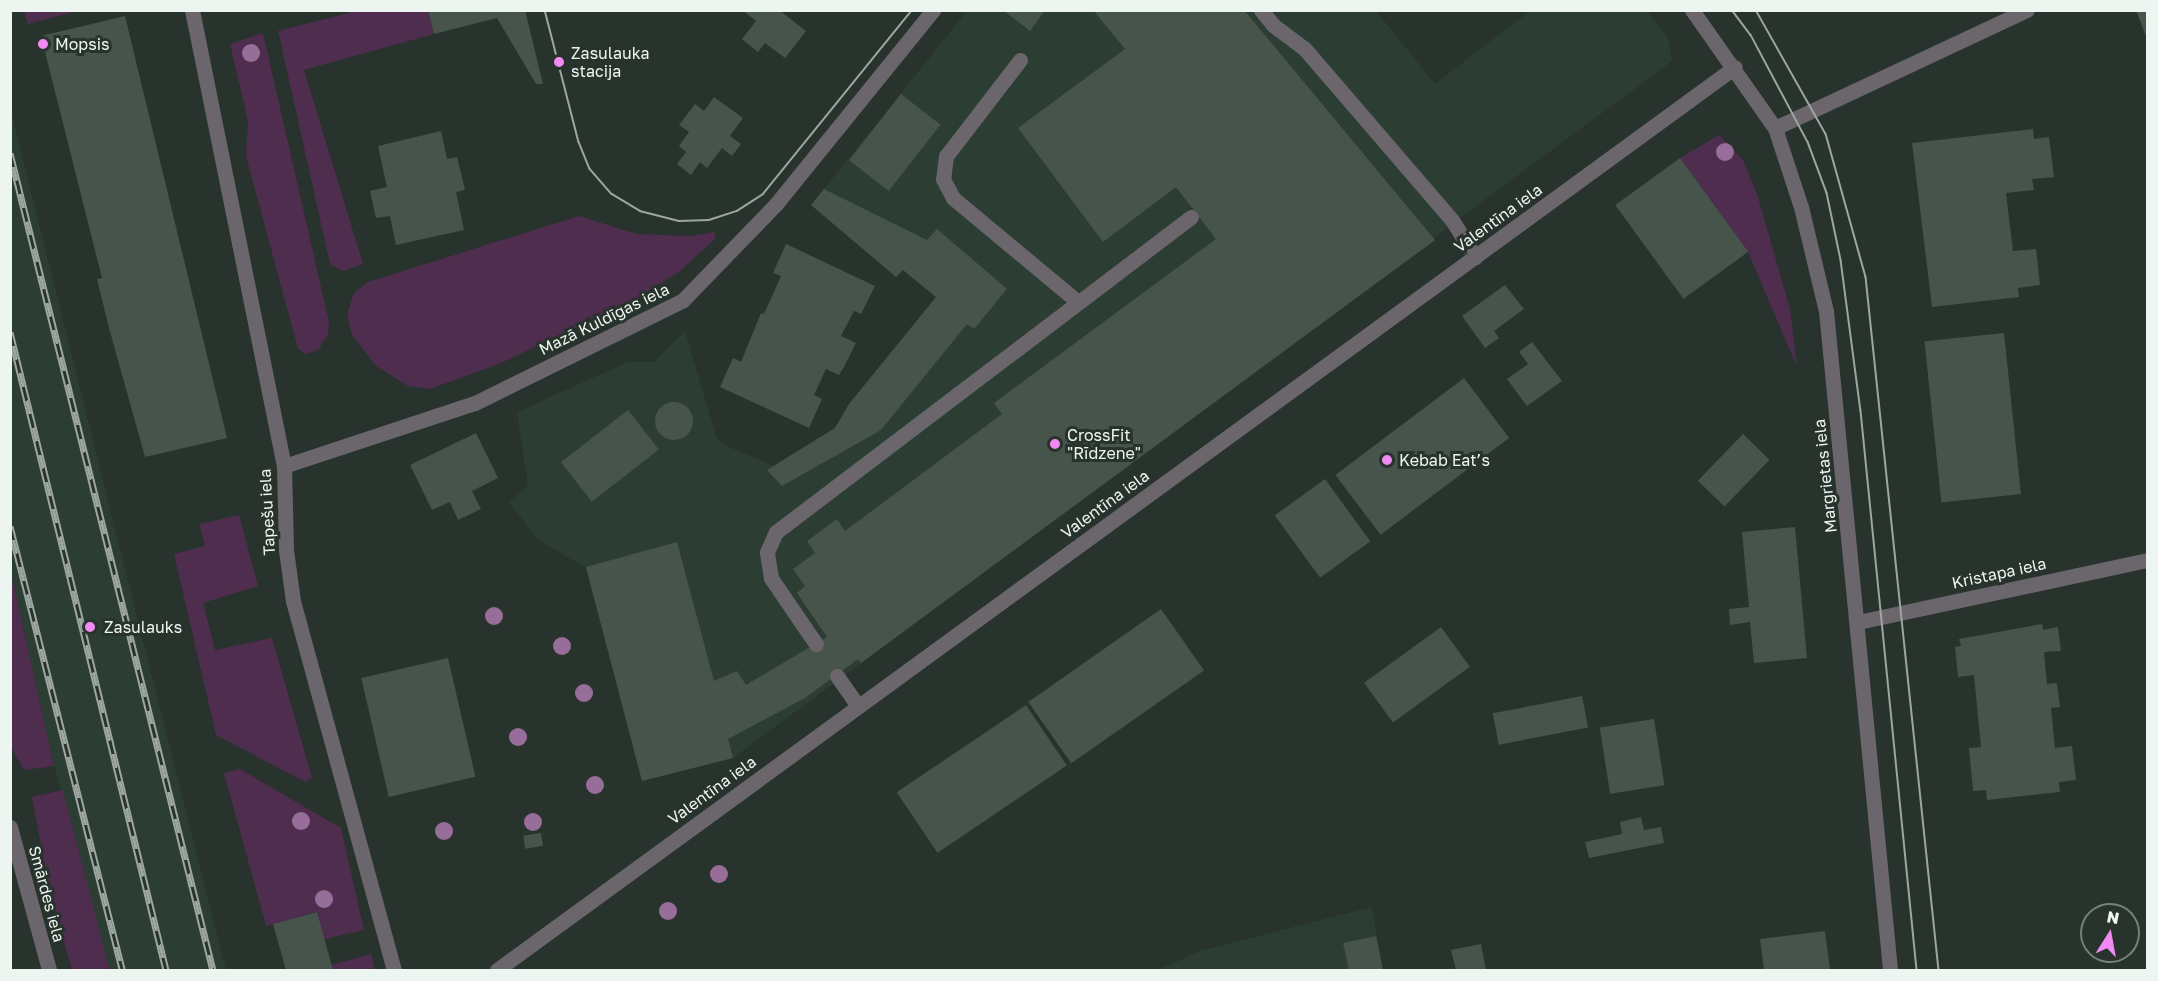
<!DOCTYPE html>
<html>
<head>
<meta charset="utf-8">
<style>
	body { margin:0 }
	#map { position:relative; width:2158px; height:981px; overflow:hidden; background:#27332c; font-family:"Golos Text",sans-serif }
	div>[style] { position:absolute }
	.built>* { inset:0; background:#2c3e34 }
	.green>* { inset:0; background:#4e2d4e }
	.building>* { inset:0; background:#47544c; transform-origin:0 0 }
	.round { border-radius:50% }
	.lane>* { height:15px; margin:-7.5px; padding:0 7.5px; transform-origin:7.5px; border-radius:7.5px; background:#6b666b }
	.street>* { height:15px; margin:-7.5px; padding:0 7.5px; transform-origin:7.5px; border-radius:7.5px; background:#6b666b }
	.tram>* { height:1.5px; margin:-0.75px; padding:0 0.75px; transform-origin:0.75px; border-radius:0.75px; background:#9da7a1 }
	.rail>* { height:7px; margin-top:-3.5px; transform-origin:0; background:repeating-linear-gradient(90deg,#27332c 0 14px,#9da7a1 0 28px); box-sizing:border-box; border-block:2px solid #9da7a1 }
	.trees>* { width:18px; height:18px; margin:-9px; border-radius:50%; background:#976e99 }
	.dots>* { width:16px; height:16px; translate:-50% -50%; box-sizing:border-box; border:3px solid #27332c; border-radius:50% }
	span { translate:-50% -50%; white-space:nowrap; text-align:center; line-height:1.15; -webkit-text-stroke:6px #27332c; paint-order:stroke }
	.poi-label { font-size:16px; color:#edf5f0 }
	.left { translate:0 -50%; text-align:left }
	.street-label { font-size:16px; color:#edf5f0 }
	.frame { position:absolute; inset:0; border:12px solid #edf5f0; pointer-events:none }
	.north { position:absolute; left:2080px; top:903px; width:60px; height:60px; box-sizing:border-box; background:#27332c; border:2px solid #76817a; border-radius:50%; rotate:11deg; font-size:16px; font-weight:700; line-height:24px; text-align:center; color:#edf5f0 }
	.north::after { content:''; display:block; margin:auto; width:21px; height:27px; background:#f28af3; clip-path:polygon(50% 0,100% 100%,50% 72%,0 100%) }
</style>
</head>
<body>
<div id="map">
	<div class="built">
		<div style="clip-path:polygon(967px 11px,1376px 11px,1435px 84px,1530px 11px,1647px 11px,1668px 37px,1672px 61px,733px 758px,642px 781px,586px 568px,539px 540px,509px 503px,528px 485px,517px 412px,628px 362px,654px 362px,685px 331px,717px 439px,727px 446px,773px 466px,835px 428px,849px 404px,936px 298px,903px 270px,927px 240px,824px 189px)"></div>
		<div style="clip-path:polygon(10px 107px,115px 530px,226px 970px,110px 970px,54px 766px,11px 572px)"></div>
		<div style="clip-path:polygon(1372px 907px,1383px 970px,1158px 970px,1200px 951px)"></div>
	</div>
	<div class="green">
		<div style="clip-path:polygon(24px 11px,24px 10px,78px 11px,28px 24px)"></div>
		<div style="clip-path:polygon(356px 11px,428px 11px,434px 34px,304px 70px,363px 264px,343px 271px,330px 264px,278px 31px)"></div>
		<div style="clip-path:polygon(263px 33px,329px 322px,328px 335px,318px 350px,306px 354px,298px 349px,246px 156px,248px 121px,230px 44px)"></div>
		<div style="clip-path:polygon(1719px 135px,1743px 160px,1758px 197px,1790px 309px,1797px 367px,1748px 252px,1680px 158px)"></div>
		<div style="clip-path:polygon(579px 216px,637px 234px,689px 236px,714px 232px,716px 238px,679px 272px,632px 301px,501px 363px,430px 389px,408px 386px,376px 366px,352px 335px,347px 314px,354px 293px,368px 282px)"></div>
		<div style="clip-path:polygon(239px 515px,258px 586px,203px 603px,215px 650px,272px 638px,312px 778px,305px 782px,216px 735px,174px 554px,205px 546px,199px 524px)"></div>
		<div style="clip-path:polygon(11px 572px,54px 766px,24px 770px,11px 747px)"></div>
		<div style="clip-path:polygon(240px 769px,341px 828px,364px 930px,324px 939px,316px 912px,266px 926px,224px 773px)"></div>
		<div style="clip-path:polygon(63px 790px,102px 941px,110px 970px,72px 970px,49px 888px,32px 797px)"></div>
		<div style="clip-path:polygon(371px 954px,375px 970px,333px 970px,331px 965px)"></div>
	</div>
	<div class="building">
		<div style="clip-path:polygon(428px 10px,525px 10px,543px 84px,536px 84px,497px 18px,434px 34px)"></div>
		<div style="clip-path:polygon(742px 10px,779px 10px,806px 31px,785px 58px,765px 43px,758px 52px,742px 39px,756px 21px)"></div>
		<div style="clip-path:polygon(1003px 10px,1045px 10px,1030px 31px)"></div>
		<div style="clip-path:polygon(1093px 10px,1244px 10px,1435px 240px,861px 663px,858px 659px,805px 698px,728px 739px,733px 758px,642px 781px,586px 567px,677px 542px,714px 681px,737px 671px,746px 685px,827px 637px,797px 593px,805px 586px,793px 569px,815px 553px,807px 541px,837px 519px,845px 531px,1002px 414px,994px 403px,1216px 239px,1176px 187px,1103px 242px,1018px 128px,1125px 49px)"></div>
		<div style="clip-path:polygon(2136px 10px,2148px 10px,2148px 39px,2147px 39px)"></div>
		<div style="clip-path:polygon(125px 16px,227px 438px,145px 457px,109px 328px,97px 279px,102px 278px,41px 36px)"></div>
		<div style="left:901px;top:94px;width:50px;height:84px;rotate:38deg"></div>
		<div style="clip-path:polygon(714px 97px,743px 118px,730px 136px,741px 144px,732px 156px,722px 148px,707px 168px,700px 162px,691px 175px,677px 164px,686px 152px,679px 146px,689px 132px,679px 125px,695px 104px,704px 111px)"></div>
		<div style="clip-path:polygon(2033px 129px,2034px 139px,2049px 137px,2054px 177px,2032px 179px,2034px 190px,2006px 193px,2013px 251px,2036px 249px,2040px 285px,2018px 288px,2019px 297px,1932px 307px,1912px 143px)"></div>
		<div style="clip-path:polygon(441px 131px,447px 159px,457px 157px,465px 190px,456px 192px,464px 230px,396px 245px,390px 216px,376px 218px,370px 191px,387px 187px,378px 146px)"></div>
		<div style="left:1680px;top:158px;width:116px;height:80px;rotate:54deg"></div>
		<div style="clip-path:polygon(824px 189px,927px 240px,937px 229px,1007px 289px,974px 329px,967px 324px,881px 430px,782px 486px,767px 470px,835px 428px,849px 404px,936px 297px,903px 270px,896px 277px,811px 205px)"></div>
		<div style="clip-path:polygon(786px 244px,875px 286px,861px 314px,854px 311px,841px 336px,856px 343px,844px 367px,839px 375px,826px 369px,814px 395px,822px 399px,809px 428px,720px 387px,733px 358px,741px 362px,761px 313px,764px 314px,781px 276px,773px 273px)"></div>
		<div style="clip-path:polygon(1505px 285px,1524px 309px,1494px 331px,1499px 338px,1485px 348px,1462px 316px)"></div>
		<div style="left:2004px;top:333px;width:162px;height:80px;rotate:84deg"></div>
		<div style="clip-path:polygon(1532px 342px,1562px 381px,1527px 406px,1507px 379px,1528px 364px,1519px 352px)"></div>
		<div style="left:1464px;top:378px;width:75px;height:161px;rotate:53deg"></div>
		<div class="round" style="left:655px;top:402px;width:38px;height:38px"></div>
		<div style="left:628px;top:410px;width:50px;height:85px;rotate:52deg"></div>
		<div style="clip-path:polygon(476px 433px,498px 478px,472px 491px,481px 509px,458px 520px,450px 502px,432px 510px,410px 465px)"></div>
		<div style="left:1743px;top:434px;width:37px;height:65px;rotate:44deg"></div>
		<div style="left:1325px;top:479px;width:77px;height:62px;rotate:54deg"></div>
		<div style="clip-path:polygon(1795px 527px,1807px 658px,1754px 663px,1750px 622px,1730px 625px,1729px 609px,1749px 607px,1742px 532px)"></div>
		<div style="left:1161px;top:609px;width:75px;height:162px;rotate:55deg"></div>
		<div style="clip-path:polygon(2042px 624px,2043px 630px,2058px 627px,2061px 651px,2044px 652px,2047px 684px,2057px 683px,2060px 707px,2051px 708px,2055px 748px,2072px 746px,2076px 780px,2059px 782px,2060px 792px,1987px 800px,1986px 790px,1973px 791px,1969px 748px,1981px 747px,1974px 675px,1958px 677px,1955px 647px,1961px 646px,1959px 639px)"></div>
		<div style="left:1441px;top:627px;width:49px;height:95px;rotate:54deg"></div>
		<div style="left:448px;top:658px;width:122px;height:89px;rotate:77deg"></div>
		<div style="left:1582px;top:696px;width:32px;height:91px;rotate:79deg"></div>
		<div style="left:1026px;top:705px;width:73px;height:156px;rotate:56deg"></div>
		<div style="left:1654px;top:719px;width:67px;height:55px;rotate:81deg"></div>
		<div style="clip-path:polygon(1641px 817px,1644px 830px,1661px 827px,1664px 843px,1589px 858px,1585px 842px,1622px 834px,1620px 822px)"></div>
		<div style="left:541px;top:833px;width:13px;height:18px;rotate:81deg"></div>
		<div style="clip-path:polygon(317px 912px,333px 970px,286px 970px,273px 924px)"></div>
		<div style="clip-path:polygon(1825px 931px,1830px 970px,1764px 970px,1760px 939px)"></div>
		<div style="clip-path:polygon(1376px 936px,1383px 970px,1349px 970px,1343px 943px)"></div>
		<div style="clip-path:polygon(1481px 944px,1486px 970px,1456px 970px,1451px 950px)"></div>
	</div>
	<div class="lane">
		<div style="left:1261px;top:10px;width:19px;rotate:51deg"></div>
		<div style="left:1273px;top:25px;width:39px;rotate:37deg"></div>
		<div style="left:1304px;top:48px;width:227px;rotate:49.3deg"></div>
		<div style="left:1452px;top:220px;width:44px;rotate:58.1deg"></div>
		<div style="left:1020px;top:60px;width:121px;rotate:127.6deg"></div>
		<div style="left:946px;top:156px;width:23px;rotate:97deg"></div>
		<div style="left:943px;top:179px;width:21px;rotate:62deg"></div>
		<div style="left:953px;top:198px;width:163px;rotate:39.8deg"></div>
		<div style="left:816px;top:644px;width:80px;rotate:-124.3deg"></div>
		<div style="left:771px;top:578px;width:26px;rotate:-99deg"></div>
		<div style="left:767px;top:552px;width:22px;rotate:-66deg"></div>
		<div style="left:776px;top:532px;width:521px;rotate:-37.2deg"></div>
		<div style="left:837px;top:676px;width:37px;rotate:55deg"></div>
	</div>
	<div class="street">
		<div style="left:192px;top:10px;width:465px;rotate:78.6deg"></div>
		<div style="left:284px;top:466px;width:84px;rotate:88.6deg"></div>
		<div style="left:286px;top:550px;width:51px;rotate:82.2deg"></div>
		<div style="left:293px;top:601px;width:383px;rotate:74.7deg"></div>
		<div style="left:1692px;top:10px;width:144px;rotate:54.9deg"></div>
		<div style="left:1775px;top:128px;width:83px;rotate:71.8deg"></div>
		<div style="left:1801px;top:207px;width:107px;rotate:76.5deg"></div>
		<div style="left:1826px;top:311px;width:662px;rotate:84.45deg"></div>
		<div style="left:1775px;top:128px;width:278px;rotate:-25.1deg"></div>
		<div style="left:284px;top:466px;width:201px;rotate:-18.3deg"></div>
		<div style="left:475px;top:403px;width:232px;rotate:-26.3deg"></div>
		<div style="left:683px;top:300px;width:134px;rotate:-45.9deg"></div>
		<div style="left:776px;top:204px;width:250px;rotate:-51deg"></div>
		<div style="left:1858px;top:622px;width:297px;rotate:-12.1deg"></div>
		<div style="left:10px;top:827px;width:148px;rotate:74.7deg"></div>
		<div style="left:497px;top:970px;width:1532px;rotate:-36.11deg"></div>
	</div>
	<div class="tram">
		<div style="left:545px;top:10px;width:136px;rotate:75.6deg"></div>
		<div style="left:579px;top:142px;width:29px;rotate:68deg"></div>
		<div style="left:590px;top:169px;width:33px;rotate:49deg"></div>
		<div style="left:612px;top:194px;width:33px;rotate:31deg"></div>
		<div style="left:640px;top:211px;width:40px;rotate:14.4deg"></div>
		<div style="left:679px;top:221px;width:30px;rotate:-2deg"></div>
		<div style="left:709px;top:220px;width:29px;rotate:-18deg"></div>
		<div style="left:737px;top:211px;width:31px;rotate:-33deg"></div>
		<div style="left:763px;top:194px;width:237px;rotate:-51deg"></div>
		<div style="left:1732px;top:10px;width:31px;rotate:53deg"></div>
		<div style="left:1751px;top:35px;width:121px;rotate:62deg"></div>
		<div style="left:1808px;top:142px;width:54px;rotate:69.6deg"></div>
		<div style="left:1827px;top:193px;width:68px;rotate:78.2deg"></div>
		<div style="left:1841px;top:260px;width:152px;rotate:82.5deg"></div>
		<div style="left:1861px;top:411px;width:562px;rotate:84.28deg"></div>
		<div style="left:1756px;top:10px;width:142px;rotate:60.6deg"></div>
		<div style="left:1826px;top:134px;width:148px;rotate:74.4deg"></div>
		<div style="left:1866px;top:277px;width:697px;rotate:83.99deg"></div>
	</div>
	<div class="rail">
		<div style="left:10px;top:153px;width:842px;rotate:76.05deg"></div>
		<div style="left:10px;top:332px;width:657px;rotate:76.26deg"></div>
		<div style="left:10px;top:526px;width:458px;rotate:75.8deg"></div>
	</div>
	<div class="trees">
		<div style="left:251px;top:53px"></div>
		<div style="left:1725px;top:152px"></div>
		<div style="left:494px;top:616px"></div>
		<div style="left:562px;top:646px"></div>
		<div style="left:584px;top:693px"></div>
		<div style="left:518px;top:737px"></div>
		<div style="left:595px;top:785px"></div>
		<div style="left:301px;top:821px"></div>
		<div style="left:533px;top:822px"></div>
		<div style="left:444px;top:831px"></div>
		<div style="left:719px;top:874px"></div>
		<div style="left:324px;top:899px"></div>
		<div style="left:668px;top:911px"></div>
	</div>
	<div class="dots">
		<div style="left:43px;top:44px;background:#f28af3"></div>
		<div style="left:559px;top:62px;background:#f28af3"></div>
		<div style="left:1055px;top:444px;background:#f28af3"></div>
		<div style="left:1387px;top:460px;background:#f28af3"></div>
		<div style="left:90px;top:627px;background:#f28af3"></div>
	</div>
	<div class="poi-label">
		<span class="left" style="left:55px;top:44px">Mopsis</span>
		<span class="left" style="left:571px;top:62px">Zasulauka<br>stacija</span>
		<span class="left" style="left:1067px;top:444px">CrossFit<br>"Rīdzene"</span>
		<span class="left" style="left:1399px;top:460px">Kebab Eat’s</span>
		<span class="left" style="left:104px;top:627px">Zasulauks</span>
	</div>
	<div class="street-label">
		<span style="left:1498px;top:218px;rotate:-36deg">Valentīna iela</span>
		<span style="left:604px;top:319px;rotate:-26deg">Mazā Kuldīgas iela</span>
		<span style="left:1825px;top:476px;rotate:-96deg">Margrietas iela</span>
		<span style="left:1105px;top:504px;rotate:-36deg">Valentīna iela</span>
		<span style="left:267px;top:512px;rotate:-93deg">Tapešu iela</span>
		<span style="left:1999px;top:573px;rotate:-12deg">Kristapa iela</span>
		<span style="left:712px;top:790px;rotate:-36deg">Valentīna iela</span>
		<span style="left:47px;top:894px;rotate:75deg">Smārdes iela</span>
	</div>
	<div class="frame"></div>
	<div class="north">N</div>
</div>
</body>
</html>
